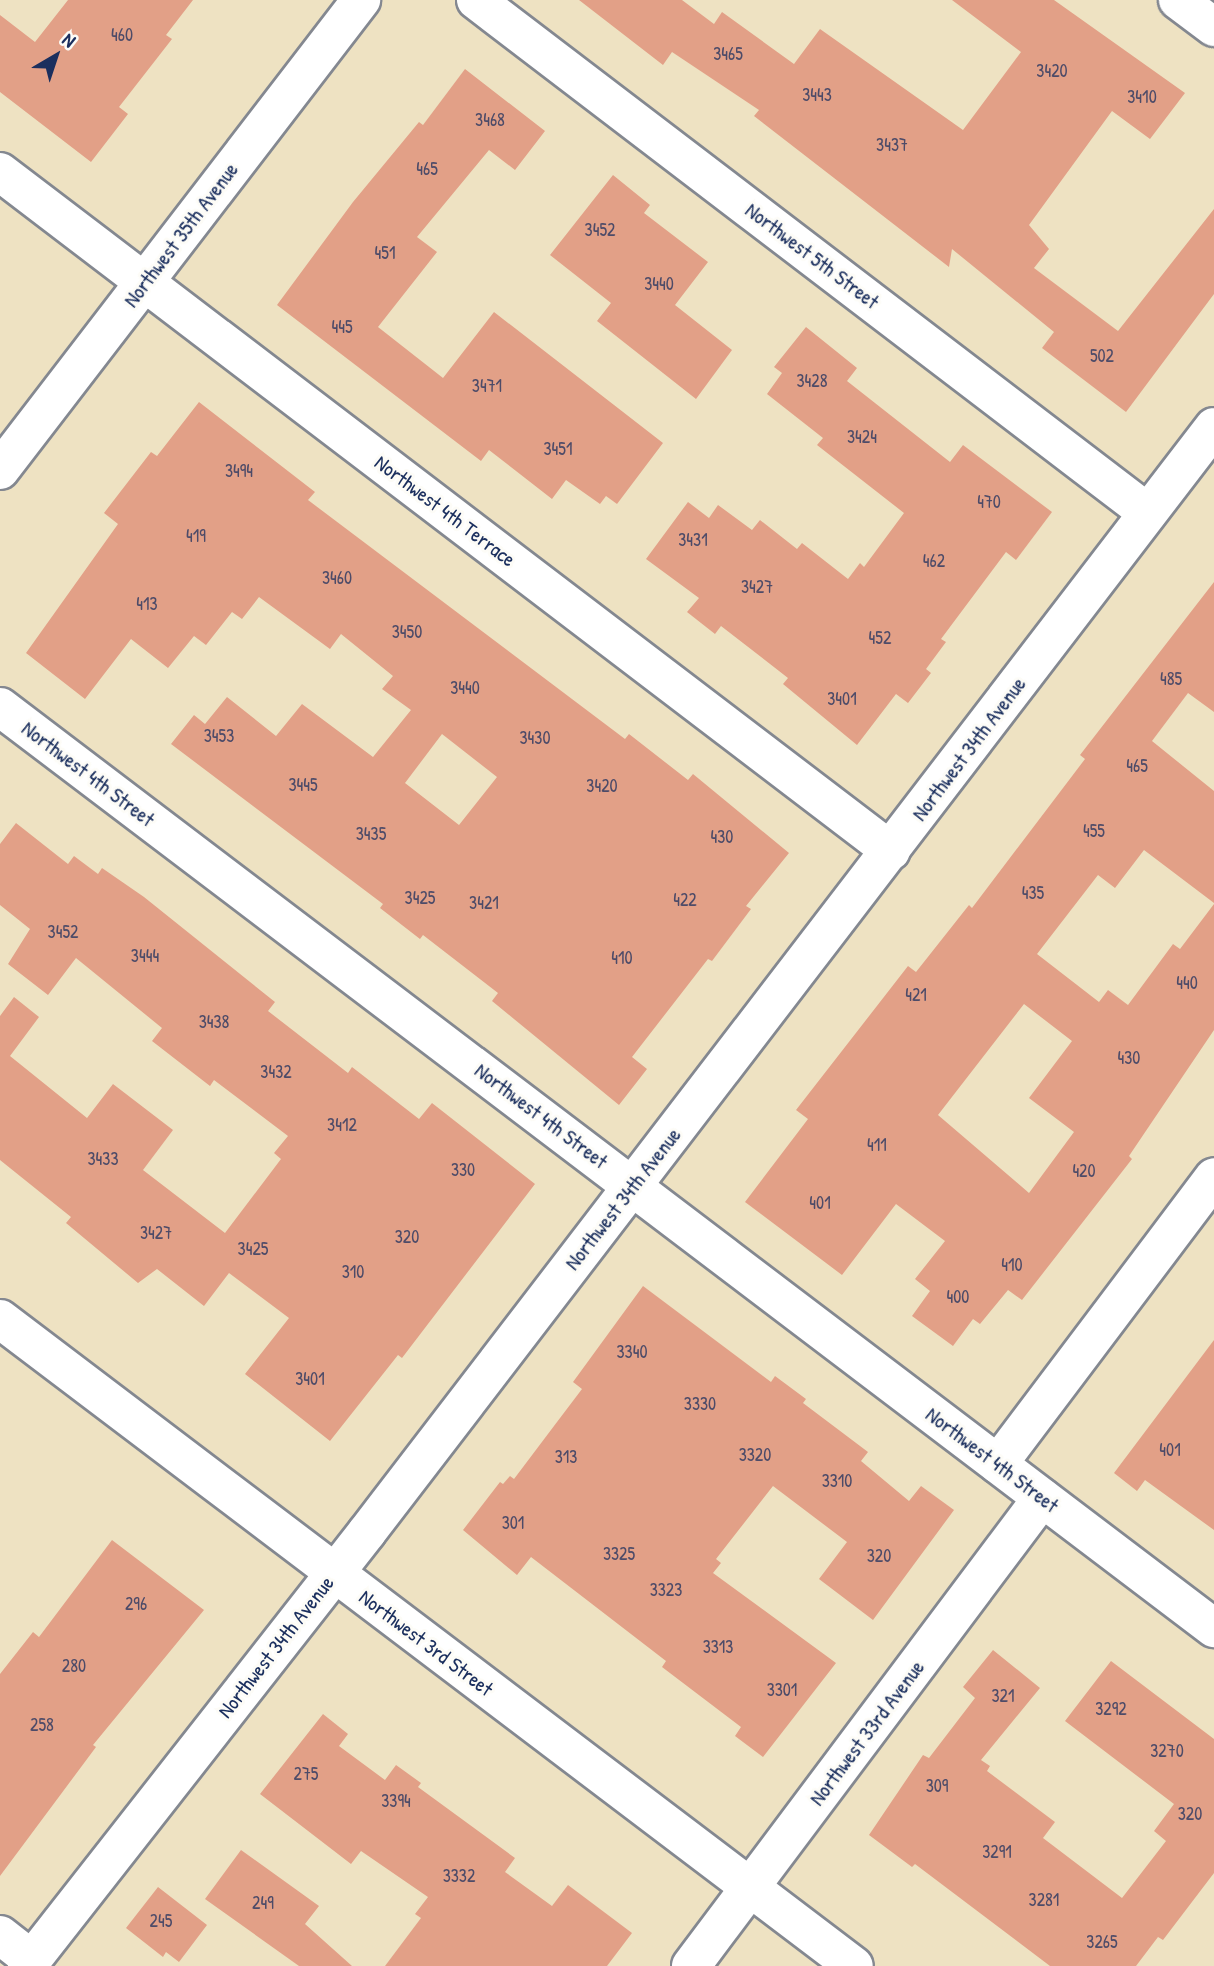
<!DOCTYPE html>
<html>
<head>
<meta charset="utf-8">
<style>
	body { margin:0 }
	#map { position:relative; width:1214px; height:1966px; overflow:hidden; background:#eee2c2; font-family:"Patrick Hand",sans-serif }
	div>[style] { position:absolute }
	.building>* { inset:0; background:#e2a087 }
	.roads { filter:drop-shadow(2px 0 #848890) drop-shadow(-2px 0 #848890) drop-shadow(0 2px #848890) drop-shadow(0 -2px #848890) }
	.street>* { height:38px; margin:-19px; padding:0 19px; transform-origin:19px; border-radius:19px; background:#fff }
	span { translate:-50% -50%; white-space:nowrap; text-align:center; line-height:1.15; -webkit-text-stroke:6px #fdfcf7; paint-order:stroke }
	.number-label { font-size:18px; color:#4d4b68 }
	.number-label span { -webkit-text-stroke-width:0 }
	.street-label { font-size:21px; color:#1b2f5e }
	.north { position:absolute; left:21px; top:21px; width:70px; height:70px; -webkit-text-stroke:5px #fdfcf7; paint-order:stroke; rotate:39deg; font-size:19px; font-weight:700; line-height:28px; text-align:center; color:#1b2f5e }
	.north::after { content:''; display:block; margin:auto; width:24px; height:32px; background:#1b2f5e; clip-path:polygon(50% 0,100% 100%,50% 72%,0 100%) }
</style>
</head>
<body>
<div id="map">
	<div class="building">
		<div style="clip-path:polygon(68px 0,193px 0,166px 35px,172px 39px,119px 107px,128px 114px,91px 162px,0 92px,0 15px,35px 42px)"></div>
		<div style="clip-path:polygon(579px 0,682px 0,714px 24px,722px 12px,794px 64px,820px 29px,963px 130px,1021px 52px,952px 0,1054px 0,1185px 93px,1150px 139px,1112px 111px,1029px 225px,1049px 249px,1034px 268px,1118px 331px,1214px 209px,1214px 294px,1126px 412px,1042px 348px,1054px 332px,952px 249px,949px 267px,754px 116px,759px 110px,672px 52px,663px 65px)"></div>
		<div style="clip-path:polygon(465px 69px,545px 131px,515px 170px,489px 150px,417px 237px,437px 252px,378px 327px,443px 378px,494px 312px,663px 443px,617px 504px,606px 496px,600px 504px,566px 480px,552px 499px,489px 450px,481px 461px,277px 305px,353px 202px,419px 122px,423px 125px)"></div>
		<div style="clip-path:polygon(613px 175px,650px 205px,644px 213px,708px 262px,675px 305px,732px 350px,696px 399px,597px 321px,611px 303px,550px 255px)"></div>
		<div style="clip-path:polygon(806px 327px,857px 368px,847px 381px,950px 462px,963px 445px,1052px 512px,1016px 560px,1006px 552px,941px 639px,946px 642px,926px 669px,931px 673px,908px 703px,896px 694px,857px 745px,783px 684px,788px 678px,721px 626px,715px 634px,687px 612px,699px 598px,646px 559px,688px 502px,709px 518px,718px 505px,752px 530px,760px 520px,797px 549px,802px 543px,848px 579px,860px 563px,864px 567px,904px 513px,817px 445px,823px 438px,767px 394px,782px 373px,774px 367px)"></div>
		<div style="clip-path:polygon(evenodd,199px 402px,315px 492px,308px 500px,625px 739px,629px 734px,688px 780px,693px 774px,789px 853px,746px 906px,751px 909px,712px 961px,708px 959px,632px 1057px,647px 1069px,619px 1105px,492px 1001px,498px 993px,423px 935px,420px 939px,380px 908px,383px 904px,171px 744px,194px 715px,205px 724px,227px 697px,276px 736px,302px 704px,373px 757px,411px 710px,382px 689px,393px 676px,341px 634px,330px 649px,259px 597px,242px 619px,232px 612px,206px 645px,194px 636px,168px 668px,131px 639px,85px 699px,26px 653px,118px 524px,104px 513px,151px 452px,157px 456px,199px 402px,442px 734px,497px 777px,459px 825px,405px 783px,442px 734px)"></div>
		<div style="clip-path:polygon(evenodd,1214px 582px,1214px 712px,1188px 693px,1152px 741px,1214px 791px,1214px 903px,1144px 850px,1115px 888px,1098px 875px,1037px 954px,1099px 1002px,1108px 990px,1128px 1005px,1173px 944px,1180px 949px,1214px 904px,1214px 1030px,1129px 1156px,1132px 1159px,1022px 1300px,1008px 1290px,980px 1324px,973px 1319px,953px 1346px,912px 1316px,930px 1291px,915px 1279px,945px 1241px,896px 1204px,842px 1275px,745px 1202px,808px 1119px,796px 1110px,908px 966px,916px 972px,969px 905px,972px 908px,1085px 759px,1080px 755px,1214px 582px,1024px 1004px,1072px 1041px,1029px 1098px,1074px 1132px,1029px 1193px,938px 1115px,1024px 1004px)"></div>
		<div style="clip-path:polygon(16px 823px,68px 864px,74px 856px,98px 874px,102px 868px,144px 897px,275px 1002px,268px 1011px,348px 1073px,352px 1067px,419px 1119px,432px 1103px,535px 1184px,402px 1358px,398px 1355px,330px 1441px,245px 1374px,289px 1318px,229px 1273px,204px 1306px,157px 1269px,138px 1283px,66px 1223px,71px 1217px,0 1160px,0 1016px,14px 997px,39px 1017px,10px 1056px,87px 1118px,113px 1084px,173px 1130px,143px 1170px,225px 1233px,281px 1159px,274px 1153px,288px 1136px,214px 1080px,210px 1086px,152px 1041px,162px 1028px,76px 958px,48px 995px,8px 964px,30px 929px,0 905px,0 844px)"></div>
		<div style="clip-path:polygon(643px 1286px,771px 1382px,775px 1376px,806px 1399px,803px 1403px,868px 1452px,861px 1461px,909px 1501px,921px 1486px,954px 1510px,873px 1620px,819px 1579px,847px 1542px,773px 1486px,716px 1559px,721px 1563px,713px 1573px,836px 1663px,763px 1757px,735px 1736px,741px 1727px,662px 1667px,666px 1661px,531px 1557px,517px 1575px,463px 1530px,500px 1482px,503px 1484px,510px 1476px,514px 1479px,557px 1422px,582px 1389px,573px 1382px)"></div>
		<div style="clip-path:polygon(1214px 1340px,1214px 1530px,1145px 1480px,1137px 1491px,1114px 1473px)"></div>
		<div style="clip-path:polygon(112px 1540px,204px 1610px,93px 1745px,96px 1747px,0 1876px,0 1674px,33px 1632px,39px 1637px)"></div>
		<div style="clip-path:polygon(993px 1650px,1040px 1688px,981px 1760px,990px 1766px,987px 1771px,1055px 1822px,1043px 1838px,1122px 1898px,1166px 1841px,1154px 1831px,1174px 1804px,1065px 1721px,1111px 1661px,1214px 1739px,1214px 1873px,1163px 1940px,1158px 1937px,1136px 1966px,1050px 1966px,915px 1864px,912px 1867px,869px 1835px,923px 1755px,929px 1758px,975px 1698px,963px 1687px)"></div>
		<div style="clip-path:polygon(323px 1714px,348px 1734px,339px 1746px,385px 1780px,396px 1765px,421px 1783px,418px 1787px,515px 1858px,505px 1872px,552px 1906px,568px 1885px,632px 1933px,607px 1966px,385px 1966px,421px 1918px,415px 1914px,428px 1897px,361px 1851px,351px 1864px,260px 1794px)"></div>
		<div style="clip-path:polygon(241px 1850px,319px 1906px,305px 1924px,352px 1966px,299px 1966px,205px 1899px)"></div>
		<div style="clip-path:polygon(158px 1887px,207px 1925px,179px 1962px,166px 1952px,163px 1957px,126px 1928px)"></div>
	</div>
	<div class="roads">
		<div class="street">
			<div style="left:476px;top:0;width:845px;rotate:37.36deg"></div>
			<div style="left:1178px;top:0;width:45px;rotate:36.9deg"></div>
			<div style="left:0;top:172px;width:1120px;rotate:37.31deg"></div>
			<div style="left:0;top:470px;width:593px;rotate:-52.47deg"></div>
			<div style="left:0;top:707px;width:1524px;rotate:37.19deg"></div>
			<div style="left:0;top:1319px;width:1071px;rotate:37.15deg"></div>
			<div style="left:998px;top:1464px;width:359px;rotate:-53deg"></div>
			<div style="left:0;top:1935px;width:41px;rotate:38deg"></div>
			<div style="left:27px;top:1966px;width:551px;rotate:-51.92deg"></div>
			<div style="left:367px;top:1532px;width:1392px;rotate:-52.53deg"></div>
			<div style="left:691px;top:1966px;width:585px;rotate:-53.13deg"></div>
		</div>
	</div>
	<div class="number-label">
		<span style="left:122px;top:35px">460</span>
		<span style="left:728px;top:54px">3465</span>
		<span style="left:1052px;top:71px">3420</span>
		<span style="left:817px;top:95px">3443</span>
		<span style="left:1142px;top:97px">3410</span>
		<span style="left:490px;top:120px">3468</span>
		<span style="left:892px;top:145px">3437</span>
		<span style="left:427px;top:169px">465</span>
		<span style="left:600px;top:230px">3452</span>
		<span style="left:385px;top:253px">451</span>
		<span style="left:659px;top:284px">3440</span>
		<span style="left:342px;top:327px">445</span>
		<span style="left:1102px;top:356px">502</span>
		<span style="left:812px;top:381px">3428</span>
		<span style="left:487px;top:386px">3471</span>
		<span style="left:862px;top:437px">3424</span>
		<span style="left:558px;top:449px">3451</span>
		<span style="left:239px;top:471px">3494</span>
		<span style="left:989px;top:502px">470</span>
		<span style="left:196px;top:536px">419</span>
		<span style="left:693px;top:540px">3431</span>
		<span style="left:934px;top:561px">462</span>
		<span style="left:337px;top:578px">3460</span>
		<span style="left:757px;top:587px">3427</span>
		<span style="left:147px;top:604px">413</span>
		<span style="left:407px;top:632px">3450</span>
		<span style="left:880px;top:638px">452</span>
		<span style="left:1171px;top:679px">485</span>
		<span style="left:465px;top:688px">3440</span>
		<span style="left:842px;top:699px">3401</span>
		<span style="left:219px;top:736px">3453</span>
		<span style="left:535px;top:738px">3430</span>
		<span style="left:1137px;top:766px">465</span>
		<span style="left:303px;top:785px">3445</span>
		<span style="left:602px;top:786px">3420</span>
		<span style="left:1094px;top:831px">455</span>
		<span style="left:371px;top:834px">3435</span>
		<span style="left:722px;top:837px">430</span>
		<span style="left:1033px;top:893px">435</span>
		<span style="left:420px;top:898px">3425</span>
		<span style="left:685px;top:900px">422</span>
		<span style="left:484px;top:903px">3421</span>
		<span style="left:63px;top:932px">3452</span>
		<span style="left:145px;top:956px">3444</span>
		<span style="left:622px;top:958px">410</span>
		<span style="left:1187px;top:983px">440</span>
		<span style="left:916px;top:995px">421</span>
		<span style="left:214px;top:1022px">3438</span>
		<span style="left:1129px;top:1058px">430</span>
		<span style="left:276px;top:1072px">3432</span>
		<span style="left:342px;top:1125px">3412</span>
		<span style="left:877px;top:1145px">411</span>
		<span style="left:103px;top:1159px">3433</span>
		<span style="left:463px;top:1170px">330</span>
		<span style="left:1084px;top:1171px">420</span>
		<span style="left:820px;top:1203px">401</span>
		<span style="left:156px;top:1233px">3427</span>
		<span style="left:407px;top:1237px">320</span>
		<span style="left:253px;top:1249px">3425</span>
		<span style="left:1012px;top:1265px">410</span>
		<span style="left:353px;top:1272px">310</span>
		<span style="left:958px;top:1297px">400</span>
		<span style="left:632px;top:1352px">3340</span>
		<span style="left:310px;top:1379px">3401</span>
		<span style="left:700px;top:1404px">3330</span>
		<span style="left:1170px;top:1450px">401</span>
		<span style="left:755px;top:1455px">3320</span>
		<span style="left:566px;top:1457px">313</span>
		<span style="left:837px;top:1481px">3310</span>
		<span style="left:513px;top:1523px">301</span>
		<span style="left:619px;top:1554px">3325</span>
		<span style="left:879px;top:1556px">320</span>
		<span style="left:666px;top:1590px">3323</span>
		<span style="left:136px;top:1604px">296</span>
		<span style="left:718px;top:1647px">3313</span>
		<span style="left:74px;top:1666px">280</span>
		<span style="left:782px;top:1690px">3301</span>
		<span style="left:1003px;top:1696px">321</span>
		<span style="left:1111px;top:1709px">3292</span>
		<span style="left:42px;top:1725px">258</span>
		<span style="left:1167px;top:1751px">3270</span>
		<span style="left:306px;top:1774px">275</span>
		<span style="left:937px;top:1786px">309</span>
		<span style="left:396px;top:1801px">3394</span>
		<span style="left:1190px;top:1814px">320</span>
		<span style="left:997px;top:1852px">3291</span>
		<span style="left:459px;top:1876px">3332</span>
		<span style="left:1044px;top:1900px">3281</span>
		<span style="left:263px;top:1903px">249</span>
		<span style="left:161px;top:1921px">245</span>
		<span style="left:1102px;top:1942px">3265</span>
	</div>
	<div class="street-label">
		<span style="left:181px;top:235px;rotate:-53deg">Northwest 35th Avenue</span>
		<span style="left:812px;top:256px;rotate:37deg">Northwest 5th Street</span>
		<span style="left:445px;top:511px;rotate:37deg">Northwest 4th Terrace</span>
		<span style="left:969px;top:749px;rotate:-53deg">Northwest 34th Avenue</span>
		<span style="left:88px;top:774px;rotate:37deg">Northwest 4th Street</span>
		<span style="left:541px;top:1116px;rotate:37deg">Northwest 4th Street</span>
		<span style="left:623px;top:1199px;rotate:-52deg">Northwest 34th Avenue</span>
		<span style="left:992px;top:1460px;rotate:37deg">Northwest 4th Street</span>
		<span style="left:426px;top:1643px;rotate:37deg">Northwest 3rd Street</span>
		<span style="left:276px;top:1647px;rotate:-52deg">Northwest 34th Avenue</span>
		<span style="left:867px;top:1733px;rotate:-53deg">Northwest 33rd Avenue</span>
	</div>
	<div class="north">N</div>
</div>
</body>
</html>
